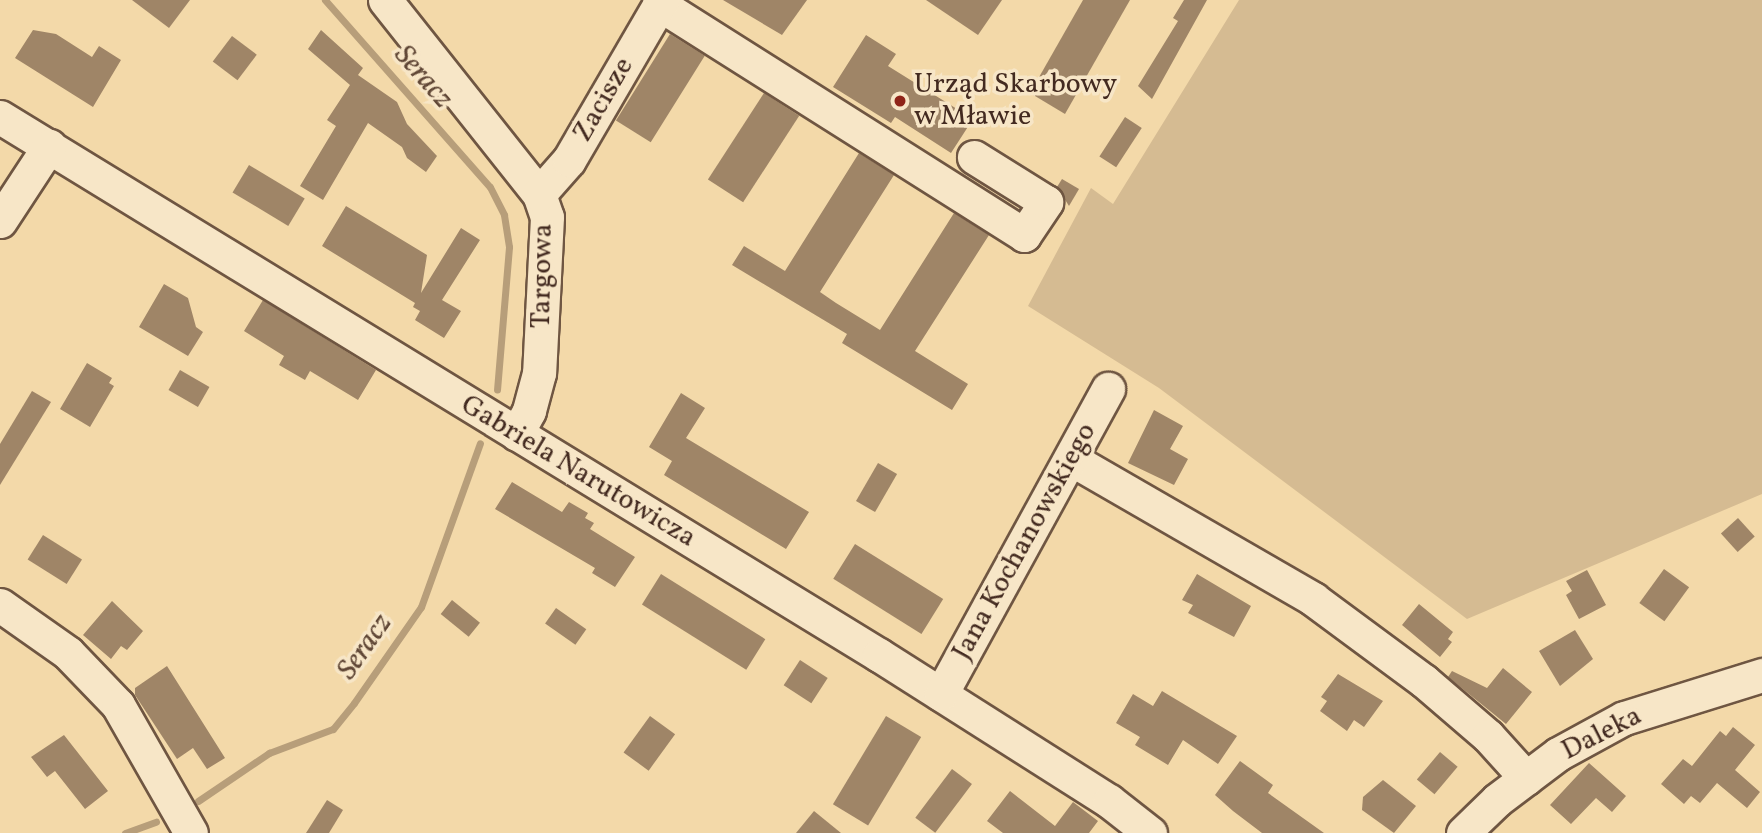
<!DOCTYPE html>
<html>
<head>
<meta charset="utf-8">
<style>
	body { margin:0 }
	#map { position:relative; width:1762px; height:833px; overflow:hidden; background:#f3d9a9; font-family:Vollkorn,serif }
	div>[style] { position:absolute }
	.green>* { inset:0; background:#d5bb92 }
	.stream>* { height:7px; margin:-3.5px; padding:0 3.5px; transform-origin:3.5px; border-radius:3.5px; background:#b79e7a }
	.building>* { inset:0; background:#9f8567; transform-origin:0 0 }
	.roads { filter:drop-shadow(2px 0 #6f5642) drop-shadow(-2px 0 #6f5642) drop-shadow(0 2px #6f5642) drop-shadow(0 -2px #6f5642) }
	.minor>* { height:33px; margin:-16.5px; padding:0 16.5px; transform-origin:16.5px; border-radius:16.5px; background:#f7e6c7 }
	.dots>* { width:19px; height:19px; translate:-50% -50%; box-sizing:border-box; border:4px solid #f7e6c7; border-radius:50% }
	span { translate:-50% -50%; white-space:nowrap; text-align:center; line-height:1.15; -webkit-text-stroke:7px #f7e6c7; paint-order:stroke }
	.poi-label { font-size:28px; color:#432a20 }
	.left { translate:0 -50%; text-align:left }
	.street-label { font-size:28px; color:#432a20 }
	.water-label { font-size:30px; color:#604736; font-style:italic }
</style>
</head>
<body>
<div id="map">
	<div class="green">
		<div style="clip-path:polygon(1239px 0,1762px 0,1762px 494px,1467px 619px,1159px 388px,1028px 306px,1091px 188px,1113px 204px)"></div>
	</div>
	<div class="stream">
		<div style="left:325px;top:0;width:249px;rotate:48.6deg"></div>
		<div style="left:490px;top:187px;width:31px;rotate:63deg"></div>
		<div style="left:504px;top:215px;width:32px;rotate:81deg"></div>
		<div style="left:509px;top:247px;width:143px;rotate:94.8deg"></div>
		<div style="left:198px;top:801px;width:86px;rotate:-34.1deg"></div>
		<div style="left:269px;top:753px;width:68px;rotate:-20.6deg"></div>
		<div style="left:333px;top:729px;width:33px;rotate:-51deg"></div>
		<div style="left:354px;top:703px;width:117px;rotate:-55.1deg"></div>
		<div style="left:421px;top:607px;width:174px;rotate:-70.2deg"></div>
		<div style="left:125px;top:833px;width:33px;rotate:-20deg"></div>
	</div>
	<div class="building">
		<div style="clip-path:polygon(132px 0,190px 0,169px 28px)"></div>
		<div style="clip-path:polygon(723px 0,807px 0,782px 35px)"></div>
		<div style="clip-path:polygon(926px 0,1002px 0,978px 35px)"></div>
		<div style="clip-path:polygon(1083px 0,1130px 0,1065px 114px,1030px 93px)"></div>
		<div style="clip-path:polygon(1184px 0,1207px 0,1152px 99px,1138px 86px,1178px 21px,1173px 18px)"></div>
		<div style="clip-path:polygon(33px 30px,56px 34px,92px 57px,99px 46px,121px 60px,93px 107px,15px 58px)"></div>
		<div style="clip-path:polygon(321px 30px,363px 68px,358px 75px,397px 102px,407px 124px,437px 156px,426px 172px,407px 158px,402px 147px,368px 123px,323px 200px,300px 186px,336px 126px,327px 120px,350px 85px,308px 49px)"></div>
		<div style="left:670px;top:34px;width:41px;height:102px;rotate:32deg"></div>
		<div style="clip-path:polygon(866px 35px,896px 54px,888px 66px,973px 119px,951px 153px,895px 117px,891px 123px,833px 87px)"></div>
		<div style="left:232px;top:36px;width:31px;height:32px;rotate:37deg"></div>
		<div style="left:764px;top:93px;width:42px;height:103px;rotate:33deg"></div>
		<div style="left:1125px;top:117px;width:20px;height:47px;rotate:33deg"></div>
		<div style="clip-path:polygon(859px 153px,894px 175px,820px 292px,836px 303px,880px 330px,954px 213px,989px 235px,915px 351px,968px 384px,952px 410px,842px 343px,847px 334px,732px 265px,744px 246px,785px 271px)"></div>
		<div style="left:249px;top:165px;width:65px;height:32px;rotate:31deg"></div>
		<div style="clip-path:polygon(1062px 179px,1079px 189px,1069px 206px,1057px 187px)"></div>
		<div style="clip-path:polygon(346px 206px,427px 255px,421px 293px,461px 228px,480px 240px,442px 300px,461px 311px,444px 338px,415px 320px,420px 311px,413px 307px,415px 303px,322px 246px)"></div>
		<div style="clip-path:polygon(164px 284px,188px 298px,196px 327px,203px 332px,188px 356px,139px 327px)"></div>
		<div style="clip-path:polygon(263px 300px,376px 370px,358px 400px,310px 371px,305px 380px,279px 365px,284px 356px,244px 331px)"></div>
		<div style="clip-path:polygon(87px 363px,112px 378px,109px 383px,114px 386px,90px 427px,60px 409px)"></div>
		<div style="left:180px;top:370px;width:34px;height:23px;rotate:30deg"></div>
		<div style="clip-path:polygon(32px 391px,51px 402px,0 485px,0 444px)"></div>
		<div style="clip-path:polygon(681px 393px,705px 408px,686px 438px,809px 512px,786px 549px,664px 475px,672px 461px,649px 447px)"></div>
		<div style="clip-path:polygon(1154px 410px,1183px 426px,1170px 449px,1188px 459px,1174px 485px,1128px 463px)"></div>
		<div style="left:878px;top:463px;width:22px;height:44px;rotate:30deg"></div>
		<div style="clip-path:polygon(512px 482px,562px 512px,569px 502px,588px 513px,585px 518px,594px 523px,590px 529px,635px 557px,615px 587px,592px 573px,595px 568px,495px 509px)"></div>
		<div style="left:1738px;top:518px;width:25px;height:23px;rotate:48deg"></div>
		<div style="left:43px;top:535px;width:46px;height:29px;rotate:32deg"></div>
		<div style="left:855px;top:544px;width:104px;height:41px;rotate:32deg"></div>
		<div style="left:1664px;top:569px;width:31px;height:42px;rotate:36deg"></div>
		<div style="clip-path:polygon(1587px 570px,1606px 605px,1579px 619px,1566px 595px,1572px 591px,1566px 581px)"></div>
		<div style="left:661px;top:574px;width:123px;height:36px;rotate:32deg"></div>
		<div style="clip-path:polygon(1197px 574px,1251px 606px,1234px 637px,1188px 613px,1193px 605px,1182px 600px)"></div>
		<div style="left:452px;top:600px;width:36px;height:18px;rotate:39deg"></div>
		<div style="clip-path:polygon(112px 601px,143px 631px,127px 650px,121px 646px,111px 659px,83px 635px)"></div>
		<div style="clip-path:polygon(1419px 604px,1453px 632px,1448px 639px,1452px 642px,1440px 657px,1402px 625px)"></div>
		<div style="left:556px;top:608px;width:37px;height:19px;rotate:35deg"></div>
		<div style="clip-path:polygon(1575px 630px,1593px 659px,1560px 686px,1539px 651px)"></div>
		<div style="left:800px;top:660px;width:33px;height:30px;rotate:33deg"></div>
		<div style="clip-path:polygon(167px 666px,225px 758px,207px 769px,193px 748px,177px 759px,135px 695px,135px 688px)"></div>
		<div style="clip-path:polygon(1503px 668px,1532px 692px,1506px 724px,1448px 677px,1452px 671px,1487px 688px)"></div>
		<div style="clip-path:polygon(1338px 674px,1383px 701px,1364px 727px,1354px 720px,1347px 731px,1320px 711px,1327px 701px,1321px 697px)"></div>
		<div style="clip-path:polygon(1162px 691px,1237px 736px,1218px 764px,1183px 740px,1168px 765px,1135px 745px,1140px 737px,1116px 723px,1133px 694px,1153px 706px)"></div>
		<div style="left:650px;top:716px;width:31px;height:45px;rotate:36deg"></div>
		<div style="left:886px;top:716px;width:41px;height:103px;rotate:31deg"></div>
		<div style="clip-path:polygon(1733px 727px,1755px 745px,1735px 770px,1760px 792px,1747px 808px,1717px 783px,1700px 803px,1691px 796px,1684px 804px,1661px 784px,1683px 759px,1692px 766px,1720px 731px,1726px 736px)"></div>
		<div style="clip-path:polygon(64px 735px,108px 791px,85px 809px,55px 771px,47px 777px,31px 757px)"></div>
		<div style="left:1440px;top:752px;width:23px;height:36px;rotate:40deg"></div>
		<div style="clip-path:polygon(1240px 761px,1273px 785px,1268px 793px,1324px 833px,1262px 833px,1233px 811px,1215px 795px)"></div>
		<div style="clip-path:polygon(1589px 763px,1626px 796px,1612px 812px,1596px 798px,1571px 824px,1550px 805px)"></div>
		<div style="left:952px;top:769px;width:25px;height:61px;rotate:37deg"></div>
		<div style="clip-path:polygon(1383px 780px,1416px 806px,1394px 833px,1362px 810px,1363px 797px)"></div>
		<div style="clip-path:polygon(1010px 791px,1055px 826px,1073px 802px,1098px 821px,1089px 833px,1003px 833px,987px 821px)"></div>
		<div style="clip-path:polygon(327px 800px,343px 810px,329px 833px,306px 833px)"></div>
		<div style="clip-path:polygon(814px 811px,841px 833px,796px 833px)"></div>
	</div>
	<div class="roads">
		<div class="minor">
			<div style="left:385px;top:0;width:248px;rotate:51.6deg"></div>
			<div style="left:539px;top:194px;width:24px;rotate:71deg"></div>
			<div style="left:547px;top:217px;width:156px;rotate:92.9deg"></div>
			<div style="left:539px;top:373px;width:39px;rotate:105deg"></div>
			<div style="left:529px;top:411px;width:26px;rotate:119deg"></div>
			<div style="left:659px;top:4px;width:432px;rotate:32.3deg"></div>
			<div style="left:1024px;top:235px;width:40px;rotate:-56deg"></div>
			<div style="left:1046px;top:202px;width:85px;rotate:-148deg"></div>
			<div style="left:0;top:117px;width:1031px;rotate:31.47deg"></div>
			<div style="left:879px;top:655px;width:272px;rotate:32.4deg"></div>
			<div style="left:1109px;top:801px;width:52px;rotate:38deg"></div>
			<div style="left:539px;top:194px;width:45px;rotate:-48.6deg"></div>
			<div style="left:569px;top:160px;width:185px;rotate:-59.8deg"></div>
			<div style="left:0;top:221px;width:90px;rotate:-56.8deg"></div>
			<div style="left:1071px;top:459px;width:280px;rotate:30deg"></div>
			<div style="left:1313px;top:599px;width:138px;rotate:36.5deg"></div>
			<div style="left:1424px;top:681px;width:84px;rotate:40.7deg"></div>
			<div style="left:1488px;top:736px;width:57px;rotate:47.9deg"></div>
			<div style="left:0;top:605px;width:83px;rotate:35.2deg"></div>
			<div style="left:68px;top:653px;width:72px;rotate:46.1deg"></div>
			<div style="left:118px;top:705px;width:147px;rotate:60.3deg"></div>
			<div style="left:941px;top:694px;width:348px;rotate:-61.3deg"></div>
			<div style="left:1463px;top:833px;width:47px;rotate:-44.1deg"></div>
			<div style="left:1497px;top:800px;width:76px;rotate:-37deg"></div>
			<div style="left:1558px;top:754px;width:75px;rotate:-28.6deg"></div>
			<div style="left:1624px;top:718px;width:145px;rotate:-17.3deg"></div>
		</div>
	</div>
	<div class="dots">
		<div style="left:900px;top:101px;background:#8f2418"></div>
	</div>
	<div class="poi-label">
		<span class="left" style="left:914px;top:101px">Urząd Skarbowy<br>w Mławie</span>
	</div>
	<div class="street-label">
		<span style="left:604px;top:100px;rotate:-60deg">Zacisze</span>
		<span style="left:543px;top:276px;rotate:-89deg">Targowa</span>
		<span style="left:578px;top:472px;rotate:31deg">Gabriela Narutowicza</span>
		<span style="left:1025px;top:542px;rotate:-61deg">Jana Kochanowskiego</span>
		<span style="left:1602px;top:734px;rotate:-27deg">Daleka</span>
	</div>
	<div class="water-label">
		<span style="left:423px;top:77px;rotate:49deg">Seracz</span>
		<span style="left:365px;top:647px;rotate:-55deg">Seracz</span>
	</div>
</div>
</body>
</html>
